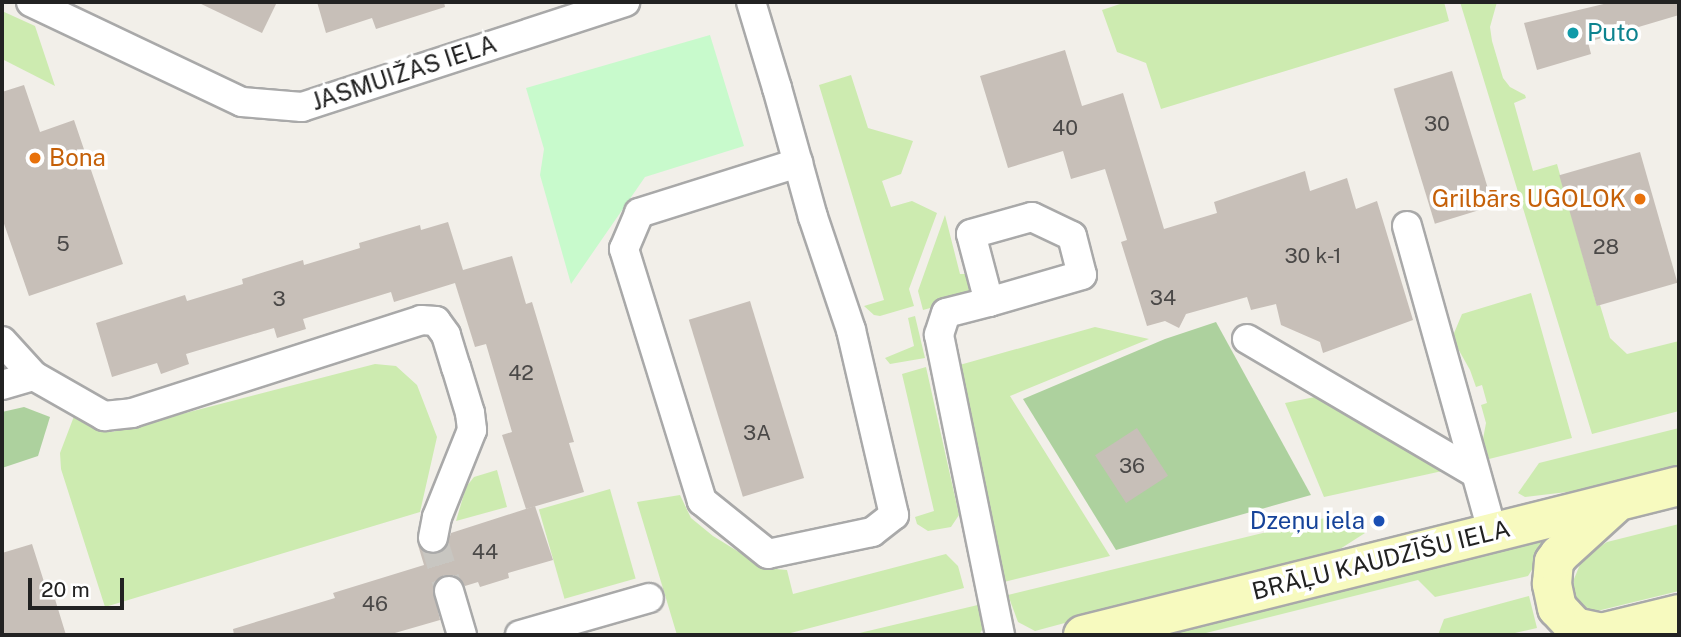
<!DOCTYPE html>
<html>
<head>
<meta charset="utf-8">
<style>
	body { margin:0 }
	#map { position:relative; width:1681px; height:637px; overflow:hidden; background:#f2efe9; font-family:"Public Sans",sans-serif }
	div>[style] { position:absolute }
	.grass>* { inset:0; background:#cdebb0; transform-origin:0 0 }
	.forest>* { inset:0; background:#add19e }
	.park>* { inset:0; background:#c8facc }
	.building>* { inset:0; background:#c7bfb8; transform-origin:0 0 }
	.street-tunnel>* { height:28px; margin-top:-14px; transform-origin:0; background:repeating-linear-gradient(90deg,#c8c6c1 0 28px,transparent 0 42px) }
	.roads { filter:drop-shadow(2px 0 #a9a9a9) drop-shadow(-2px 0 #a9a9a9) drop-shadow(0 2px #a9a9a9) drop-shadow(0 -2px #a9a9a9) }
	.street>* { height:28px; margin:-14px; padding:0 14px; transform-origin:14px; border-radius:14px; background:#fff }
	.secondary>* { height:38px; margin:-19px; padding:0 19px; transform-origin:19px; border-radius:19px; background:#f7fabf }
	.dots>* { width:19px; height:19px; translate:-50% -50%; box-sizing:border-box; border:4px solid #fff; border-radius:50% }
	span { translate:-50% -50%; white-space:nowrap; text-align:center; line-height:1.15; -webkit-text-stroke:7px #fff; paint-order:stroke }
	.number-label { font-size:21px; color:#4b4948 }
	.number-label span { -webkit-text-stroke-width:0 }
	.culture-label { font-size:24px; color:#0d838f }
	.left { translate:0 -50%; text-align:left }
	.street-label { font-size:24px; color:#222 }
	.food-label { font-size:24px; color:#c56008 }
	.right { translate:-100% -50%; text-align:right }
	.transit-label { font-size:24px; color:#164399 }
	.frame { position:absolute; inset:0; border:4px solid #222; pointer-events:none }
	.scale { position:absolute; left:28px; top:578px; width:96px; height:32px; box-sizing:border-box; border:4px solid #222; border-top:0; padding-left:9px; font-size:21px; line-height:24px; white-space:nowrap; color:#222; -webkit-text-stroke:5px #fff; paint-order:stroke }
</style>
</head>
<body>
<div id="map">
	<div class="grass">
		<div style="clip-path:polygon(1126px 2px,1444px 2px,1449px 21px,1161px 109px,1146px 63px,1117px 52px,1102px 10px)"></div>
		<div style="clip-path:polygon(1460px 2px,1497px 2px,1490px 27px,1492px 41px,1503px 78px,1510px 87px,1525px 95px,1526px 98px,1514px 103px,1533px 171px,1557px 164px,1597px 306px,1600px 305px,1610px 338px,1627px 354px,1679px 341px,1679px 411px,1592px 434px)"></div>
		<div style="clip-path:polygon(2px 11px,35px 26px,55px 86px,2px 59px)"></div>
		<div style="clip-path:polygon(851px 75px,868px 128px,913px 141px,901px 174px,882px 181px,891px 207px,912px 201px,937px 213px,909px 289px,914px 306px,880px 316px,874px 315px,864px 306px,884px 300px,819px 85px)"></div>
		<div style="clip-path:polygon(945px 215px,960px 274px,968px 274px,973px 291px,967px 298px,923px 310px,918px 291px)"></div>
		<div style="clip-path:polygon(1531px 293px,1572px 438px,1489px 459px,1483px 439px,1486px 423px,1481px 405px,1487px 403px,1482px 385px,1476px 387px,1470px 370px,1452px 338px,1462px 314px)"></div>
		<div style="clip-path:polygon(915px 316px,925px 358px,890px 364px,885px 358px,914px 346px,908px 318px)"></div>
		<div style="clip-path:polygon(1095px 327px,1149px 339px,1010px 396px,1110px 556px,1004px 582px,956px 366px)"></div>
		<div style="clip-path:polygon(375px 364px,396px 366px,417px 385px,437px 437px,420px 512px,105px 607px,61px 469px,60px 453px,76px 411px,112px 432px)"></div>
		<div style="clip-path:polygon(926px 367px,959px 515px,951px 527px,928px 531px,917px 524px,915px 517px,934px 511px,902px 374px)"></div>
		<div style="clip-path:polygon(1315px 397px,1447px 470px,1324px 497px,1285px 403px)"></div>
		<div style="clip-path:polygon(1679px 428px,1679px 469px,1584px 490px,1525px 497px,1518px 493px,1539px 463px)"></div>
		<div style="clip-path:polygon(497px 470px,507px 507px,456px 521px,466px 487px,474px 477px)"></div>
		<div style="left:610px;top:489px;width:93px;height:74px;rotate:74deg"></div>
		<div style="clip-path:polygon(680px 495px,691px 518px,713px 536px,765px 568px,787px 570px,793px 594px,946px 554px,958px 566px,964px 588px,783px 635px,677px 635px,637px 502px)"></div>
		<div style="clip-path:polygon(1341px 514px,1365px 533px,1340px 549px,1035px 631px,1018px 622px,1008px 595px)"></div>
		<div style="clip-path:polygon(1679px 524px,1679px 591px,1593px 612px,1585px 610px,1573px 596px,1574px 579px,1581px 562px,1591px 552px,1607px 542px)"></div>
		<div style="clip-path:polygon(1552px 538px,1528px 576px,1435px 597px,1418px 580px,1198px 635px,1162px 635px)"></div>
		<div style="clip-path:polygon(1529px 596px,1537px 628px,1506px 635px,1438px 635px,1444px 619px)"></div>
		<div style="clip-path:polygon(982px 604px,986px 623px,979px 635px,851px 635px)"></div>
	</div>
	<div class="forest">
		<div style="clip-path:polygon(1216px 322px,1311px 495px,1116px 550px,1023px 399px,1165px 339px)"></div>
		<div style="clip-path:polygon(24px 407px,50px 417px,38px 456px,2px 468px,2px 412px)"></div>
	</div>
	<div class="park">
		<div style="clip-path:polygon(710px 35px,744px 146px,645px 177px,571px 284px,540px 175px,544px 149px,526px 88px)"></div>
	</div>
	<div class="building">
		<div style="clip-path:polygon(197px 2px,277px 2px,262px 33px)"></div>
		<div style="clip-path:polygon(317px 2px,444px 2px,445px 7px,376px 29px,372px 18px,326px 33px)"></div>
		<div style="clip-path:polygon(1612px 2px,1679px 2px,1679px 15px,1588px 42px,1591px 54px,1537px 70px,1524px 23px)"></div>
		<div style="clip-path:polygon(1065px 50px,1082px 106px,1123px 93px,1164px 229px,1217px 213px,1214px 202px,1305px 171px,1310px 191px,1347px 178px,1356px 209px,1377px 201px,1413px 320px,1323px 353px,1320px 342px,1281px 325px,1276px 304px,1251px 310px,1247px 297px,1186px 314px,1179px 328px,1165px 321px,1147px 326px,1121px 242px,1127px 240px,1105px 169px,1071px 179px,1063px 151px,1008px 168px,980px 76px)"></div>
		<div style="left:1452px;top:71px;width:141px;height:61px;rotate:73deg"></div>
		<div style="clip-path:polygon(24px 85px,40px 132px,74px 120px,123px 264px,29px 296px,2px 218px,2px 92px)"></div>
		<div style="left:1640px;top:152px;width:136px;height:84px;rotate:74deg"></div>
		<div style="clip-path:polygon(448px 222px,463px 270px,512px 256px,526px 304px,532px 302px,574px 442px,569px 443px,584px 492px,526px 509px,502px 435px,512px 432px,486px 344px,475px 347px,455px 283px,394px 302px,391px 292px,303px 319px,306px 329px,277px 338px,274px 328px,186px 354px,189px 364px,161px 374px,157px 363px,112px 377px,96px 323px,185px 295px,187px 301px,243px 284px,242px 279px,303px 260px,304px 265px,360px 248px,359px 243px,420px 225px,421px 230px)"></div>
		<div style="left:750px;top:301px;width:185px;height:64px;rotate:73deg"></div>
		<div style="left:1137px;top:428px;width:57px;height:50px;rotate:57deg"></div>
		<div style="clip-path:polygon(535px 506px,553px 560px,508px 573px,509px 578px,480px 587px,478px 582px,465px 586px,454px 575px,444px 575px,433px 588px,440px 620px,388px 635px,234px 635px,233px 629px,335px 598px,333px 593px,424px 565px,418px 545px,429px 554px,438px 554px,446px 548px,451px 533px)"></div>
		<div style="clip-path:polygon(32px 544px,46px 588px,51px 586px,66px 635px,2px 635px,2px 553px)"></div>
	</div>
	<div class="street-tunnel">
		<div style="left:433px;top:538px;width:55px;rotate:73.2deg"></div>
	</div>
	<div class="roads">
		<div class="street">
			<div style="left:31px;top:2px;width:233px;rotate:25.4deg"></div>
			<div style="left:242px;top:102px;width:60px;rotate:4.8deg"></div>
			<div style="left:302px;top:107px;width:340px;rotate:-18deg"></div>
			<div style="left:751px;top:2px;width:90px;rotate:73.2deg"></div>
			<div style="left:777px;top:88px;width:78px;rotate:74.4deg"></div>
			<div style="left:798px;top:163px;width:56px;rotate:74.5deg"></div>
			<div style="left:813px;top:217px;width:119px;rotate:71.4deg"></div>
			<div style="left:851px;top:330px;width:190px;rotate:76.9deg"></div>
			<div style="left:894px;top:515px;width:28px;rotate:142deg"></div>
			<div style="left:872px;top:532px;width:106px;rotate:168.1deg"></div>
			<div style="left:768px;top:554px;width:85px;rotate:-141.2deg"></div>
			<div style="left:702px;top:501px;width:264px;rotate:-107.2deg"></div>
			<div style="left:624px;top:249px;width:39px;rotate:-67deg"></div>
			<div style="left:639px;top:213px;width:167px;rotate:-17.5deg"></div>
			<div style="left:1407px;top:226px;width:317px;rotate:74.4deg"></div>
			<div style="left:989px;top:302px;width:70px;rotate:-104.8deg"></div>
			<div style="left:971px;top:234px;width:63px;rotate:-15.6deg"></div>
			<div style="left:1032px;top:217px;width:44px;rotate:25.4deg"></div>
			<div style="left:1072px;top:236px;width:40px;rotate:75.6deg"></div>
			<div style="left:1082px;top:275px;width:97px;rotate:163.8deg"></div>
			<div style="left:989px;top:302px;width:44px;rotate:165.7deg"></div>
			<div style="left:946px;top:313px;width:23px;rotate:108deg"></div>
			<div style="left:939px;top:335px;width:306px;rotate:78.5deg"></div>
			<div style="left:1247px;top:339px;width:263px;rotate:30.4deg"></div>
			<div style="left:2px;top:341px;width:47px;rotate:47.6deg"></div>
			<div style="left:34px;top:376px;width:81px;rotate:29.7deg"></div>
			<div style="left:104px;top:416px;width:28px;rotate:-6deg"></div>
			<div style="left:132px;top:413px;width:304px;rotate:-17.8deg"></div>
			<div style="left:421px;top:320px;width:15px;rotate:4deg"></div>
			<div style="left:436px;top:321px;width:17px;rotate:54deg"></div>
			<div style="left:446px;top:335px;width:34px;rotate:73deg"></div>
			<div style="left:456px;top:367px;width:48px;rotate:73.1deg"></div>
			<div style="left:470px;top:413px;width:17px;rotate:83deg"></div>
			<div style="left:472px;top:430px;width:94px;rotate:111.9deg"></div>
			<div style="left:437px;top:517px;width:21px;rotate:101deg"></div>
			<div style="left:2px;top:385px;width:33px;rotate:-16deg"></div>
			<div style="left:449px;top:591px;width:46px;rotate:73.5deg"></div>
			<div style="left:520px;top:635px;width:134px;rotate:-16deg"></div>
		</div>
		<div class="secondary">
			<div style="left:1603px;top:633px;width:29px;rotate:-168deg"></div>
			<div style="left:1575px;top:627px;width:26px;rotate:-133deg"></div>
			<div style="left:1557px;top:608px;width:25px;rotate:-102deg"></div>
			<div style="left:1552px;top:584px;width:22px;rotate:-85deg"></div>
			<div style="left:1554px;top:562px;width:9px;rotate:-54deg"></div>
			<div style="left:1559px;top:555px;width:74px;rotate:-42.3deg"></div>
			<div style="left:1083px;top:635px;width:614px;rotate:-14.04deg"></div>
			<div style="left:1593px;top:635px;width:89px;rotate:-13.7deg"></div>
		</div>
	</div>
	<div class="dots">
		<div style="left:1573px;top:33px;background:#0f9aa8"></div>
		<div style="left:35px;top:158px;background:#e8710a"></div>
		<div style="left:1640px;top:199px;background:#e8710a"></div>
		<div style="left:1379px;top:521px;background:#1a4fb4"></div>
	</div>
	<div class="number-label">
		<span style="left:1437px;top:124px">30</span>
		<span style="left:1065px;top:128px">40</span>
		<span style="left:63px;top:244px">5</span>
		<span style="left:1606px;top:247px">28</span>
		<span style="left:1313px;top:256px">30 k-1</span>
		<span style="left:1163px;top:298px">34</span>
		<span style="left:279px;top:299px">3</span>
		<span style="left:521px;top:373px">42</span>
		<span style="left:757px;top:433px">3A</span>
		<span style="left:1132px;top:466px">36</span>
		<span style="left:485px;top:552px">44</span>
		<span style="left:375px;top:604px">46</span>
	</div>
	<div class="culture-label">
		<span class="left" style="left:1587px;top:33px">Puto</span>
	</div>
	<div class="street-label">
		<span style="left:404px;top:73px;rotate:-18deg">JASMUIŽAS IELA</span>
		<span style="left:1381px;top:560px;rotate:-14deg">BRĀĻU KAUDZĪŠU IELA</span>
	</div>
	<div class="food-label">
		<span class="left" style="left:49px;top:158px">Bona</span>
		<span class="right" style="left:1626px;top:199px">Grilbārs UGOLOK</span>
	</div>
	<div class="transit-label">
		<span class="right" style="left:1365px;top:521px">Dzeņu iela</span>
	</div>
	<div class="frame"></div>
	<div class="scale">20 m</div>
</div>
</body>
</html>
